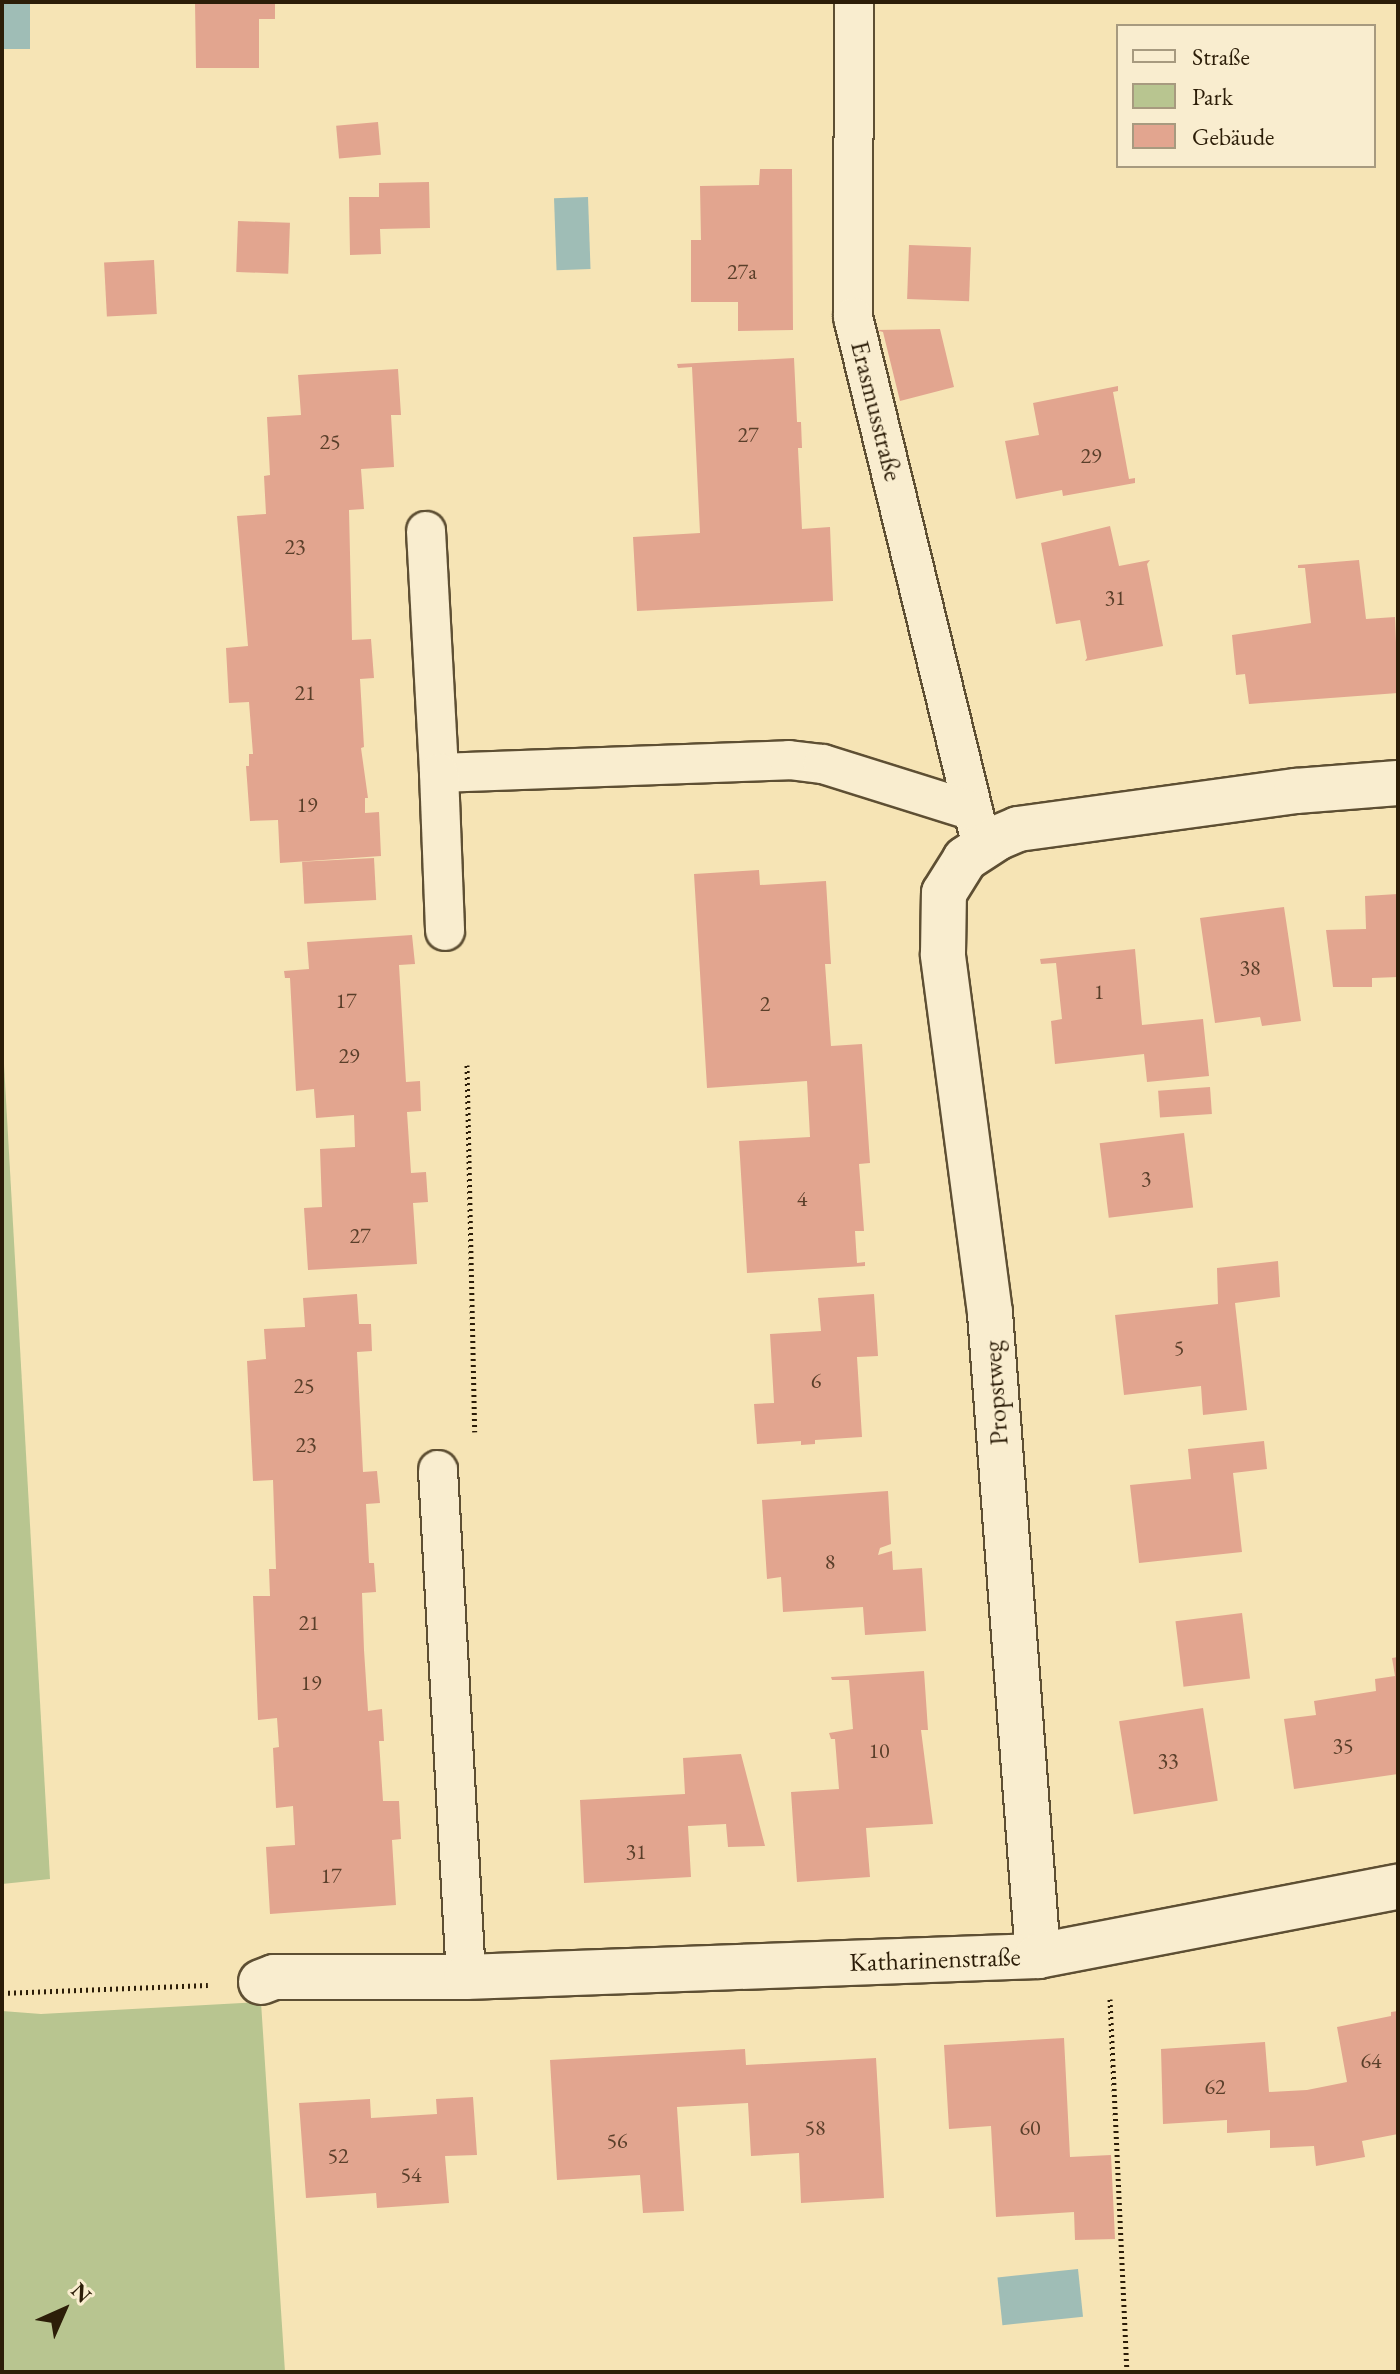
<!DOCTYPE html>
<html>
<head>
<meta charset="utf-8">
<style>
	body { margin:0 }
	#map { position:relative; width:1400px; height:2374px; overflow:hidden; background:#f6e4b5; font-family:"EB Garamond",serif }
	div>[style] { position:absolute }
	.green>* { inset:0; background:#b8c590 }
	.water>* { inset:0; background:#9fbdb6; transform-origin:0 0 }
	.building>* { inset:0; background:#e2a58f; transform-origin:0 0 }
	.path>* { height:5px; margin-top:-2.5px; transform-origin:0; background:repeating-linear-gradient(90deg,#2c1d08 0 2px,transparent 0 6px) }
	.roads { filter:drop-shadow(2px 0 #5e4f33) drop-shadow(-2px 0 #5e4f33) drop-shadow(0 2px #5e4f33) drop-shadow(0 -2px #5e4f33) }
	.service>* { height:38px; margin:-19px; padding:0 19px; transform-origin:19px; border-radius:19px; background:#f9edcf }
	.minor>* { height:44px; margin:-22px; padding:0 22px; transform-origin:22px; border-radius:22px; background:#f9edcf }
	span { translate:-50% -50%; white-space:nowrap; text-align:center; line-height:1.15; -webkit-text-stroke:6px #f9edcf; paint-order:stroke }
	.number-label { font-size:22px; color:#5a3f2a }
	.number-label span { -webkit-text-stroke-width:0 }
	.street-label { font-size:26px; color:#2c1d08 }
	.frame { position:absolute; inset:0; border:4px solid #2c1d08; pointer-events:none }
	.legend { position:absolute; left:1116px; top:24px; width:260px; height:144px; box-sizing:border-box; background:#f9edcf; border:2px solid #a79a7f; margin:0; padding:10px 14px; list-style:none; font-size:24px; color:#2c1d08 }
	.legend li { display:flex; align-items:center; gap:16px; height:40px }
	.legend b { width:40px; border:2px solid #a79a7f }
	.north { position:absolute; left:24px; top:2270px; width:80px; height:80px; -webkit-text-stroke:6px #f9edcf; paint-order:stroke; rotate:45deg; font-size:22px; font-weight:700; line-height:32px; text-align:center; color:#2c1d08 }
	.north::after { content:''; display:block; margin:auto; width:28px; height:36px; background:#2c1d08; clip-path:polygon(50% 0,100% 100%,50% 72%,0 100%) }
</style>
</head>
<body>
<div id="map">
	<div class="green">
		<div style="clip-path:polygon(2px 1029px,50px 1879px,2px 1884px)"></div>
		<div style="clip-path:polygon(261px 2002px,285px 2372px,2px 2372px,2px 2011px,41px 2014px)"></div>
	</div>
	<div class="water">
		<div style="left:2px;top:2px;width:28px;height:47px"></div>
		<div style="left:588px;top:197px;width:72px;height:34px;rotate:88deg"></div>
		<div style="left:1078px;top:2269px;width:48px;height:81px;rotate:84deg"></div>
	</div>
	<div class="building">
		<div style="clip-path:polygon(195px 2px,275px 2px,275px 19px,259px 19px,259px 68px,196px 68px)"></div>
		<div style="left:378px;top:122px;width:33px;height:42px;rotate:85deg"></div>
		<div style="clip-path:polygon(760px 169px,792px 169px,793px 330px,738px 331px,738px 302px,691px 302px,691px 240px,701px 240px,700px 186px,759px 185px)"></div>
		<div style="clip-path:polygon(429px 182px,430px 228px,380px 229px,381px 254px,350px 255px,349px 197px,379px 197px,379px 183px)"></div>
		<div style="left:238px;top:221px;width:52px;height:51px;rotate:2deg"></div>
		<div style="left:909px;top:245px;width:62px;height:54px;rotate:2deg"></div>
		<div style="left:154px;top:260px;width:54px;height:50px;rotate:87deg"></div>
		<div style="clip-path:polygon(940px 329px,954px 387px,900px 401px,883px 332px,876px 330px)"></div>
		<div style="clip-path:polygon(794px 358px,797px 422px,801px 422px,802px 448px,798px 448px,802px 529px,830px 527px,833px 601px,637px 611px,633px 537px,700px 533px,692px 367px,678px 368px,677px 364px)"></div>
		<div style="clip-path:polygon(398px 369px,401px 415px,391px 415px,394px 467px,361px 469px,364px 509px,349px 510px,352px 640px,371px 639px,374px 678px,360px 679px,364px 747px,361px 748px,368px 798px,365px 798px,365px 813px,379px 812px,381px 856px,280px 863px,278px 820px,250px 821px,246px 766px,249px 766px,249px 754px,253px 754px,249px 702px,229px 703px,226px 648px,248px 646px,237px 516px,266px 514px,264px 476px,270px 475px,267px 417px,301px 415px,298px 375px)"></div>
		<div style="clip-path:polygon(1118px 386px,1118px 391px,1113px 392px,1129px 479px,1135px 478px,1135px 483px,1063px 496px,1062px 490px,1016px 499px,1005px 441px,1039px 435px,1033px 403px)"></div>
		<div style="clip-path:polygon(1110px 526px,1119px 566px,1150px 560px,1147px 564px,1163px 646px,1085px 661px,1087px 658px,1080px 620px,1056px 624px,1041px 543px)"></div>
		<div style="clip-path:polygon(1359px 560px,1366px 619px,1395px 617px,1398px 693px,1249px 704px,1245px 674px,1236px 675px,1232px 635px,1311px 623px,1305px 568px,1298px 568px,1298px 565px)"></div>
		<div style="left:374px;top:858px;width:42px;height:72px;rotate:87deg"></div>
		<div style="clip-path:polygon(759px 870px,760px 885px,826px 881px,831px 964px,825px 964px,831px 1046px,862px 1044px,870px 1163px,859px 1164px,864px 1231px,855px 1231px,857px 1263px,865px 1262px,865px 1266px,747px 1273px,739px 1141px,810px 1137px,807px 1081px,707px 1088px,694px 874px)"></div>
		<div style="clip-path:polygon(1398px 894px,1398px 977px,1372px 978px,1372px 987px,1333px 987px,1326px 930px,1366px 929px,1365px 896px)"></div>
		<div style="clip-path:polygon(1284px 907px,1301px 1021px,1262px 1026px,1260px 1017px,1215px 1023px,1200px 918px)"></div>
		<div style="clip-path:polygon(412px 935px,415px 964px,399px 965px,406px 1082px,420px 1081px,421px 1111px,407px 1112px,411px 1173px,426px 1172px,428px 1202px,413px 1203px,417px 1264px,308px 1270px,304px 1208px,322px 1207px,320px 1149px,355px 1147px,354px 1115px,316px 1118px,314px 1089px,296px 1091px,290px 978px,285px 978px,284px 971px,309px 969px,307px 942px)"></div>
		<div style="clip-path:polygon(1135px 949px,1142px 1025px,1203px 1019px,1209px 1076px,1147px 1082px,1144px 1054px,1055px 1064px,1051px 1021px,1062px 1019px,1056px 963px,1041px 964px,1040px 959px)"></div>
		<div style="left:1210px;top:1087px;width:27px;height:52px;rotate:86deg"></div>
		<div style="left:1184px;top:1133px;width:75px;height:85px;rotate:83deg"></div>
		<div style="clip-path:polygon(1278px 1261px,1280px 1297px,1235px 1303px,1247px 1410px,1203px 1415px,1201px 1386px,1124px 1395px,1115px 1315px,1218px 1304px,1217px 1268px)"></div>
		<div style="clip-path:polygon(357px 1294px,359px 1324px,371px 1324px,372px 1351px,357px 1352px,363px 1472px,377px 1471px,380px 1503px,366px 1504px,369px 1563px,374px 1563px,376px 1592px,362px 1593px,364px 1650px,368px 1711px,382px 1709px,384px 1741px,379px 1741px,383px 1801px,399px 1801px,401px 1839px,392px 1840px,396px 1905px,270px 1914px,266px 1847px,295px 1845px,293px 1806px,276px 1808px,273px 1748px,279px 1747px,277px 1718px,258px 1720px,253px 1596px,270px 1596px,269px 1569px,276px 1569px,274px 1510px,273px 1480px,253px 1481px,247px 1361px,266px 1359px,264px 1329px,305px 1327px,303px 1298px)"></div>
		<div style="clip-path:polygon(874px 1294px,878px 1356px,857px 1357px,862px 1437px,815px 1440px,815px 1444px,801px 1445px,801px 1441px,757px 1444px,754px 1404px,774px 1403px,770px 1334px,821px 1331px,818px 1298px)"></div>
		<div style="clip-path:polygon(1264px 1441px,1267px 1469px,1233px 1473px,1242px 1552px,1139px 1563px,1130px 1485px,1191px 1479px,1188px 1449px)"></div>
		<div style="clip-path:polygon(888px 1491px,891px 1544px,880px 1548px,878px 1555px,892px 1551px,893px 1570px,922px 1568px,926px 1631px,865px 1635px,863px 1607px,783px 1612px,781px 1577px,767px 1579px,762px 1500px)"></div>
		<div style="left:1242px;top:1613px;width:66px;height:67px;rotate:83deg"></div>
		<div style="clip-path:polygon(1398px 1657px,1398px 1774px,1294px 1789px,1284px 1719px,1316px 1715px,1314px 1701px,1376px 1691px,1375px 1679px,1395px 1676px,1392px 1658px)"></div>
		<div style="clip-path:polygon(924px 1671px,928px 1730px,921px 1730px,933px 1824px,866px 1828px,870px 1877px,797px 1882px,791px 1792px,839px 1789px,835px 1739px,831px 1739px,829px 1733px,853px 1729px,849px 1680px,832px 1680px,831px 1677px)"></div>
		<div style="left:1203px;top:1708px;width:94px;height:85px;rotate:81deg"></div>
		<div style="clip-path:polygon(741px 1754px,765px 1846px,728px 1847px,726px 1824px,688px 1826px,691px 1877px,584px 1883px,580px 1800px,685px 1794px,683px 1758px)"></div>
		<div style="clip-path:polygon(1398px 2011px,1398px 2134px,1362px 2141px,1365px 2157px,1316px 2166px,1314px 2146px,1270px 2148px,1270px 2130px,1227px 2133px,1227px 2120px,1163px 2124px,1161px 2049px,1265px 2042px,1269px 2092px,1307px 2090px,1347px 2082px,1337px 2027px,1391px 2016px,1391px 2012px)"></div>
		<div style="clip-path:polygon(1064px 2038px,1070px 2157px,1111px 2155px,1115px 2239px,1075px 2240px,1074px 2212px,996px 2217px,991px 2126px,949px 2129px,944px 2045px)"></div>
		<div style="clip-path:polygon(745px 2049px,746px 2065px,876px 2058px,884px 2198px,801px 2203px,799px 2153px,751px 2156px,748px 2103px,677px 2107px,684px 2211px,643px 2213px,640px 2175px,557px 2180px,550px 2060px)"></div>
		<div style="clip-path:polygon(473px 2097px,477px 2155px,445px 2156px,449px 2203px,377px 2208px,376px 2193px,306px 2198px,299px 2103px,370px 2099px,371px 2118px,437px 2114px,436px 2099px)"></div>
	</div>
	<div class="path">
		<div style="left:467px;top:1065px;width:367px;rotate:88.8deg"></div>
		<div style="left:2px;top:1993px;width:206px;rotate:-2.2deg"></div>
		<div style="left:1110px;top:1999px;width:373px;rotate:87.4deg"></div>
	</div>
	<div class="roads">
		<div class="service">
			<div style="left:854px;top:2px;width:315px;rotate:90.2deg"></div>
			<div style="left:853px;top:317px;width:545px;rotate:76.32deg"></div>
			<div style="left:426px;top:531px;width:242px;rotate:86.9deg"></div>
			<div style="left:439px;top:773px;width:350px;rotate:-2.1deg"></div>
			<div style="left:789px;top:760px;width:34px;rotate:7deg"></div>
			<div style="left:823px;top:764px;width:157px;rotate:17.4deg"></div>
			<div style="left:439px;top:773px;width:158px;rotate:87.8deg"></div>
			<div style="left:438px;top:1470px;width:508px;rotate:86.84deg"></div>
		</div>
		<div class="minor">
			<div style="left:1038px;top:1956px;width:645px;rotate:-94.27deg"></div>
			<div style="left:990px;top:1313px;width:362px;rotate:-97.5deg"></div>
			<div style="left:943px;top:954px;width:61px;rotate:-89.1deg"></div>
			<div style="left:944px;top:893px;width:40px;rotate:-58deg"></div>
			<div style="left:965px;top:859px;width:38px;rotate:-33deg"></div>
			<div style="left:997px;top:838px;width:23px;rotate:-23deg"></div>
			<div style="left:1018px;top:829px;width:281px;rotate:-7.8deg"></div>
			<div style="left:1296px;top:791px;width:102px;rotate:-4.5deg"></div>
			<div style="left:261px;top:1982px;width:14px;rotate:-21deg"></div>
			<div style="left:274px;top:1977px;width:192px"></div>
			<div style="left:466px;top:1977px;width:572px;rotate:-2.1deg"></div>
			<div style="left:1038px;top:1956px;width:367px;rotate:-10.9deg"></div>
		</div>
	</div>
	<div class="number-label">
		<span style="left:742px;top:272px">27a</span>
		<span style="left:748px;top:435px">27</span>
		<span style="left:330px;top:442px">25</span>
		<span style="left:1091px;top:456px">29</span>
		<span style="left:295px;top:547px">23</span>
		<span style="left:1115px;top:598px">31</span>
		<span style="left:305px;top:693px">21</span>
		<span style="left:307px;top:805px">19</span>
		<span style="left:1250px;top:968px">38</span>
		<span style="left:1099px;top:992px">1</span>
		<span style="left:346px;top:1001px">17</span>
		<span style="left:765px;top:1004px">2</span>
		<span style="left:349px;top:1056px">29</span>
		<span style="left:1146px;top:1179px">3</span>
		<span style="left:802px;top:1199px">4</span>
		<span style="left:360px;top:1236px">27</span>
		<span style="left:1179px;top:1348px">5</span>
		<span style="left:816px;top:1381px">6</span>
		<span style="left:304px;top:1386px">25</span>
		<span style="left:306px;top:1445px">23</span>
		<span style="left:830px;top:1562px">8</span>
		<span style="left:309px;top:1623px">21</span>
		<span style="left:311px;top:1683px">19</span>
		<span style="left:1343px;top:1746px">35</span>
		<span style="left:879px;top:1751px">10</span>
		<span style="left:1168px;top:1761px">33</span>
		<span style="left:636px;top:1852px">31</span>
		<span style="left:331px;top:1876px">17</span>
		<span style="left:1371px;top:2061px">64</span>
		<span style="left:1215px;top:2087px">62</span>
		<span style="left:815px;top:2128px">58</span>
		<span style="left:1030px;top:2128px">60</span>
		<span style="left:617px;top:2141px">56</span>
		<span style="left:338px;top:2156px">52</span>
		<span style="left:411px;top:2175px">54</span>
	</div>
	<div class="street-label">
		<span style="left:876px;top:411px;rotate:76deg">Erasmusstraße</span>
		<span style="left:996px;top:1393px;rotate:-94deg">Propstweg</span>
		<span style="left:935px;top:1960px;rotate:-2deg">Katharinenstraße</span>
	</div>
	<div class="frame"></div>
	<ul class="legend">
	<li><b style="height:10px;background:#f9edcf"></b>Straße</li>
	<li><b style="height:22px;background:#b8c590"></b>Park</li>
	<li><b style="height:22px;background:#e2a58f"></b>Gebäude</li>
	</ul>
	<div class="north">N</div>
</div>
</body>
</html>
